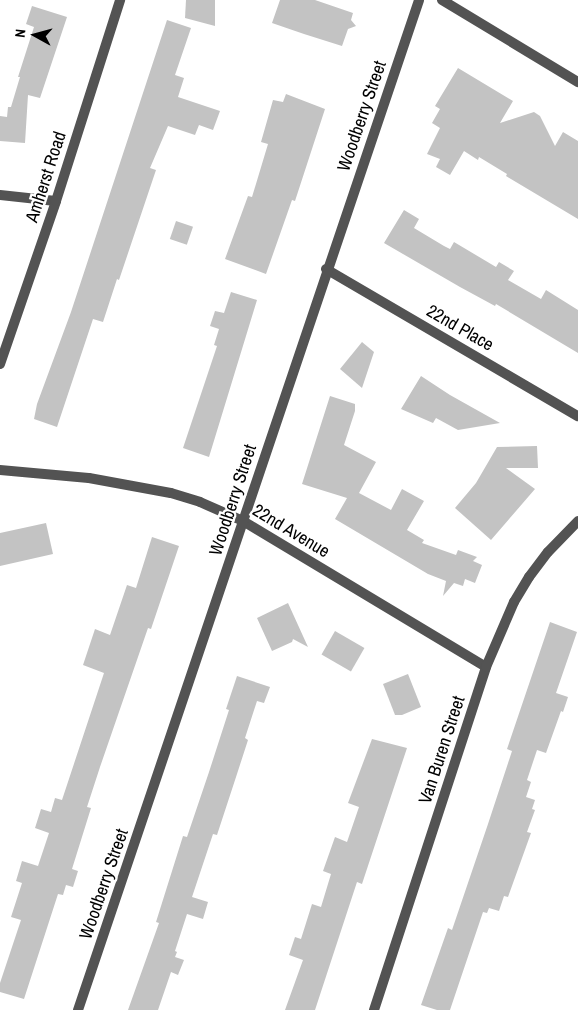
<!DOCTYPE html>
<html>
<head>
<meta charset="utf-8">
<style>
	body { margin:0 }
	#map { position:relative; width:578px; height:1010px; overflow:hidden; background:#fff; font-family:"Archivo Narrow",sans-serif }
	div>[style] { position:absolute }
	.building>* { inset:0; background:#c3c3c3; transform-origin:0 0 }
	.minor>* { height:10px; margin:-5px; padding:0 5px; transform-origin:5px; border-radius:5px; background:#535353 }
	.tertiary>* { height:10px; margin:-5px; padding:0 5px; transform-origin:5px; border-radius:5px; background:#535353 }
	span { translate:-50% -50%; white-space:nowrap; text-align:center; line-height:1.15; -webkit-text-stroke:4.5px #fff; paint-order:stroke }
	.street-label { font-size:18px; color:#000 }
	.north { position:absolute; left:10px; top:10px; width:50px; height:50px; -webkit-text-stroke:4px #fff; paint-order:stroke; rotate:277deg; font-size:14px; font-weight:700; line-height:20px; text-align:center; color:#000 }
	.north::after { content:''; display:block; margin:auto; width:18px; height:22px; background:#000; clip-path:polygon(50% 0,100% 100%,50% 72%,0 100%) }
</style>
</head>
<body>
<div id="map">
	<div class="building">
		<div style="clip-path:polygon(186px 0,215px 0,215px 26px,185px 18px)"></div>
		<div style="clip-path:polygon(280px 0,315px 0,353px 13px,351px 20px,356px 26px,348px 29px,342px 46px,304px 34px,272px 23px)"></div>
		<div style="clip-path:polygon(32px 6px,67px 17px,40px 98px,28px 95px,25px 143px,0 141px,0 116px,7px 117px,8px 107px,11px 107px,20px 77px,18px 77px,34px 27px,26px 24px)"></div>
		<div style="clip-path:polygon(167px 20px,191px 28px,175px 75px,184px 78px,178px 97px,220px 111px,213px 130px,199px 125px,195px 135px,168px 126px,150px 168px,156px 170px,119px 280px,117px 279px,103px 322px,93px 319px,57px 427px,34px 419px,37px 404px,71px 312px)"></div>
		<div style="clip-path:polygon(458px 68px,513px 101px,500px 123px,534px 112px,540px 116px,555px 146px,563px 132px,578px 141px,578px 219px,506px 176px,507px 174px,479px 157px,478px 160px,464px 151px,450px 175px,436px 167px,440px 159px,427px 154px,440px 128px,432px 123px,440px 109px,435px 106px)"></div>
		<div style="clip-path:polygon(286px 94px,325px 109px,295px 201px,292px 200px,266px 274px,225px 259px,248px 196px,252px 197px,268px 144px,261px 142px,273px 100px,283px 102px)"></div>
		<div style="clip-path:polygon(404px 210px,419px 219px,414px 228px,444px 246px,450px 249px,454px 242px,496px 267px,499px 262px,514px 271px,508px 280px,541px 299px,546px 290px,578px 310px,578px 353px,496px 304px,495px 306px,460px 287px,384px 243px)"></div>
		<div style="left:176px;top:221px;width:18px;height:19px;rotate:19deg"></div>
		<div style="clip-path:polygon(231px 292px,257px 300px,209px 457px,183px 448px,217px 346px,214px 345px,219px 329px,210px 326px,215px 311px,224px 313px)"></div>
		<div style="clip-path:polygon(362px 342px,374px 352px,362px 388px,340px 369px)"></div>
		<div style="clip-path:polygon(421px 376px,450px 395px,500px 423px,458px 430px,436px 418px,433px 423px,401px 409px)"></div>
		<div style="clip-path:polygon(330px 396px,355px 404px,355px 411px,344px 445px,376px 462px,359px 493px,391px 510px,402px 489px,424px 501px,407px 530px,424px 540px,422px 543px,456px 555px,458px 550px,477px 557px,473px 561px,482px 565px,475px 583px,465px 579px,463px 586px,454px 583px,443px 596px,446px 581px,428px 574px,335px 519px,347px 498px,302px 484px)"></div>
		<div style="clip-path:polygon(537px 446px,538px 468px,506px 468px,535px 489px,491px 540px,455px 508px,476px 483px,497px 447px)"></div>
		<div style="clip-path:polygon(46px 523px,53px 554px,0 566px,0 533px)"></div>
		<div style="clip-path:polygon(152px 537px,179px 546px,151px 629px,148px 628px,100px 767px,87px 807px,91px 808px,72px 869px,78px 871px,73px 887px,66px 885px,63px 895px,58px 894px,24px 999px,0 992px,0 983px,21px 920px,11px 917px,22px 883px,16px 881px,22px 861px,38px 866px,49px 833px,35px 828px,41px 809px,51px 812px,55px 798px,62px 800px,104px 673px,83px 665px,95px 629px,110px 635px,127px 585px,136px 588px)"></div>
		<div style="clip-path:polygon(288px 603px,308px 647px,293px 639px,292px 642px,272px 651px,257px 618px)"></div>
		<div style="clip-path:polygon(550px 622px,577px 632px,556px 693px,568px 697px,563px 712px,561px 711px,546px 753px,537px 750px,527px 780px,531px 782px,526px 797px,535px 800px,532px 809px,535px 810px,527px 832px,531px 833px,508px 897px,504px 896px,499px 911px,489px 908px,487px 913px,483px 912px,450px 1010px,437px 1010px,421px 1005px,448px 928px,452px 930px,488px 824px,512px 751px,507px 749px)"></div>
		<div style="left:335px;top:631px;width:34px;height:27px;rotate:30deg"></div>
		<div style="clip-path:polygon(408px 674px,421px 707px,402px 715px,395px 715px,383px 684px)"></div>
		<div style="clip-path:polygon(237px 676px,270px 687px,264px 703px,257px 701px,245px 738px,248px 740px,237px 774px,217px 835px,213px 834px,192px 897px,208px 902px,203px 919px,187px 914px,175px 951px,177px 952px,175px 957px,184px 960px,178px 975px,171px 972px,158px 1010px,128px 1010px,159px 923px,156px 922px,183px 836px,187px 837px,209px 772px,229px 710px,226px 709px)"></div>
		<div style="clip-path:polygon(372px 739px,407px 748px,403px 760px,362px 884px,357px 882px,315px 1010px,285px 1010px,303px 960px,289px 955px,295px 937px,301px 939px,312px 904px,321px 907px,331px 874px,323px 871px,335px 837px,347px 842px,359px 807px,348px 803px)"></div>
	</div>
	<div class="minor">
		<div style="left:0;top:195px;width:56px;rotate:6.1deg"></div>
		<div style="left:326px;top:269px;width:292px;rotate:30.3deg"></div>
		<div style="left:0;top:364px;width:172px;rotate:-71deg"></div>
		<div style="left:56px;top:201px;width:211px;rotate:-72.3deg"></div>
		<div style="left:0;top:470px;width:89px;rotate:5.1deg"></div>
		<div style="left:89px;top:478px;width:83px;rotate:10.4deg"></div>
		<div style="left:171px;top:493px;width:30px;rotate:17deg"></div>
		<div style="left:200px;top:502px;width:47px;rotate:23.8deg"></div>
		<div style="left:243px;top:521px;width:283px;rotate:31deg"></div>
		<div style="left:78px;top:1010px;width:1066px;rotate:-71.34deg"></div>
		<div style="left:374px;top:1010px;width:361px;rotate:-71.9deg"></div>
		<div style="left:486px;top:667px;width:71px;rotate:-66.7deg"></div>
		<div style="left:514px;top:602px;width:29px;rotate:-59deg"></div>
		<div style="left:529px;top:577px;width:31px;rotate:-53deg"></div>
		<div style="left:548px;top:552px;width:43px;rotate:-45.9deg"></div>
	</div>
	<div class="tertiary">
		<div style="left:442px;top:0;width:159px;rotate:31.1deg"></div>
	</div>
	<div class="street-label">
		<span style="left:362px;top:116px;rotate:-71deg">Woodberry Street</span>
		<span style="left:46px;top:177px;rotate:-72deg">Amherst Road</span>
		<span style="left:460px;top:328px;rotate:30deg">22nd Place</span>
		<span style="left:233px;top:500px;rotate:-72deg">Woodberry Street</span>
		<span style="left:291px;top:531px;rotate:31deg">22nd Avenue</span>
		<span style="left:442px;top:750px;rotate:-72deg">Van Buren Street</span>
		<span style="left:104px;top:884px;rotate:-71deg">Woodberry Street</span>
	</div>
	<div class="north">N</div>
</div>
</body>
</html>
